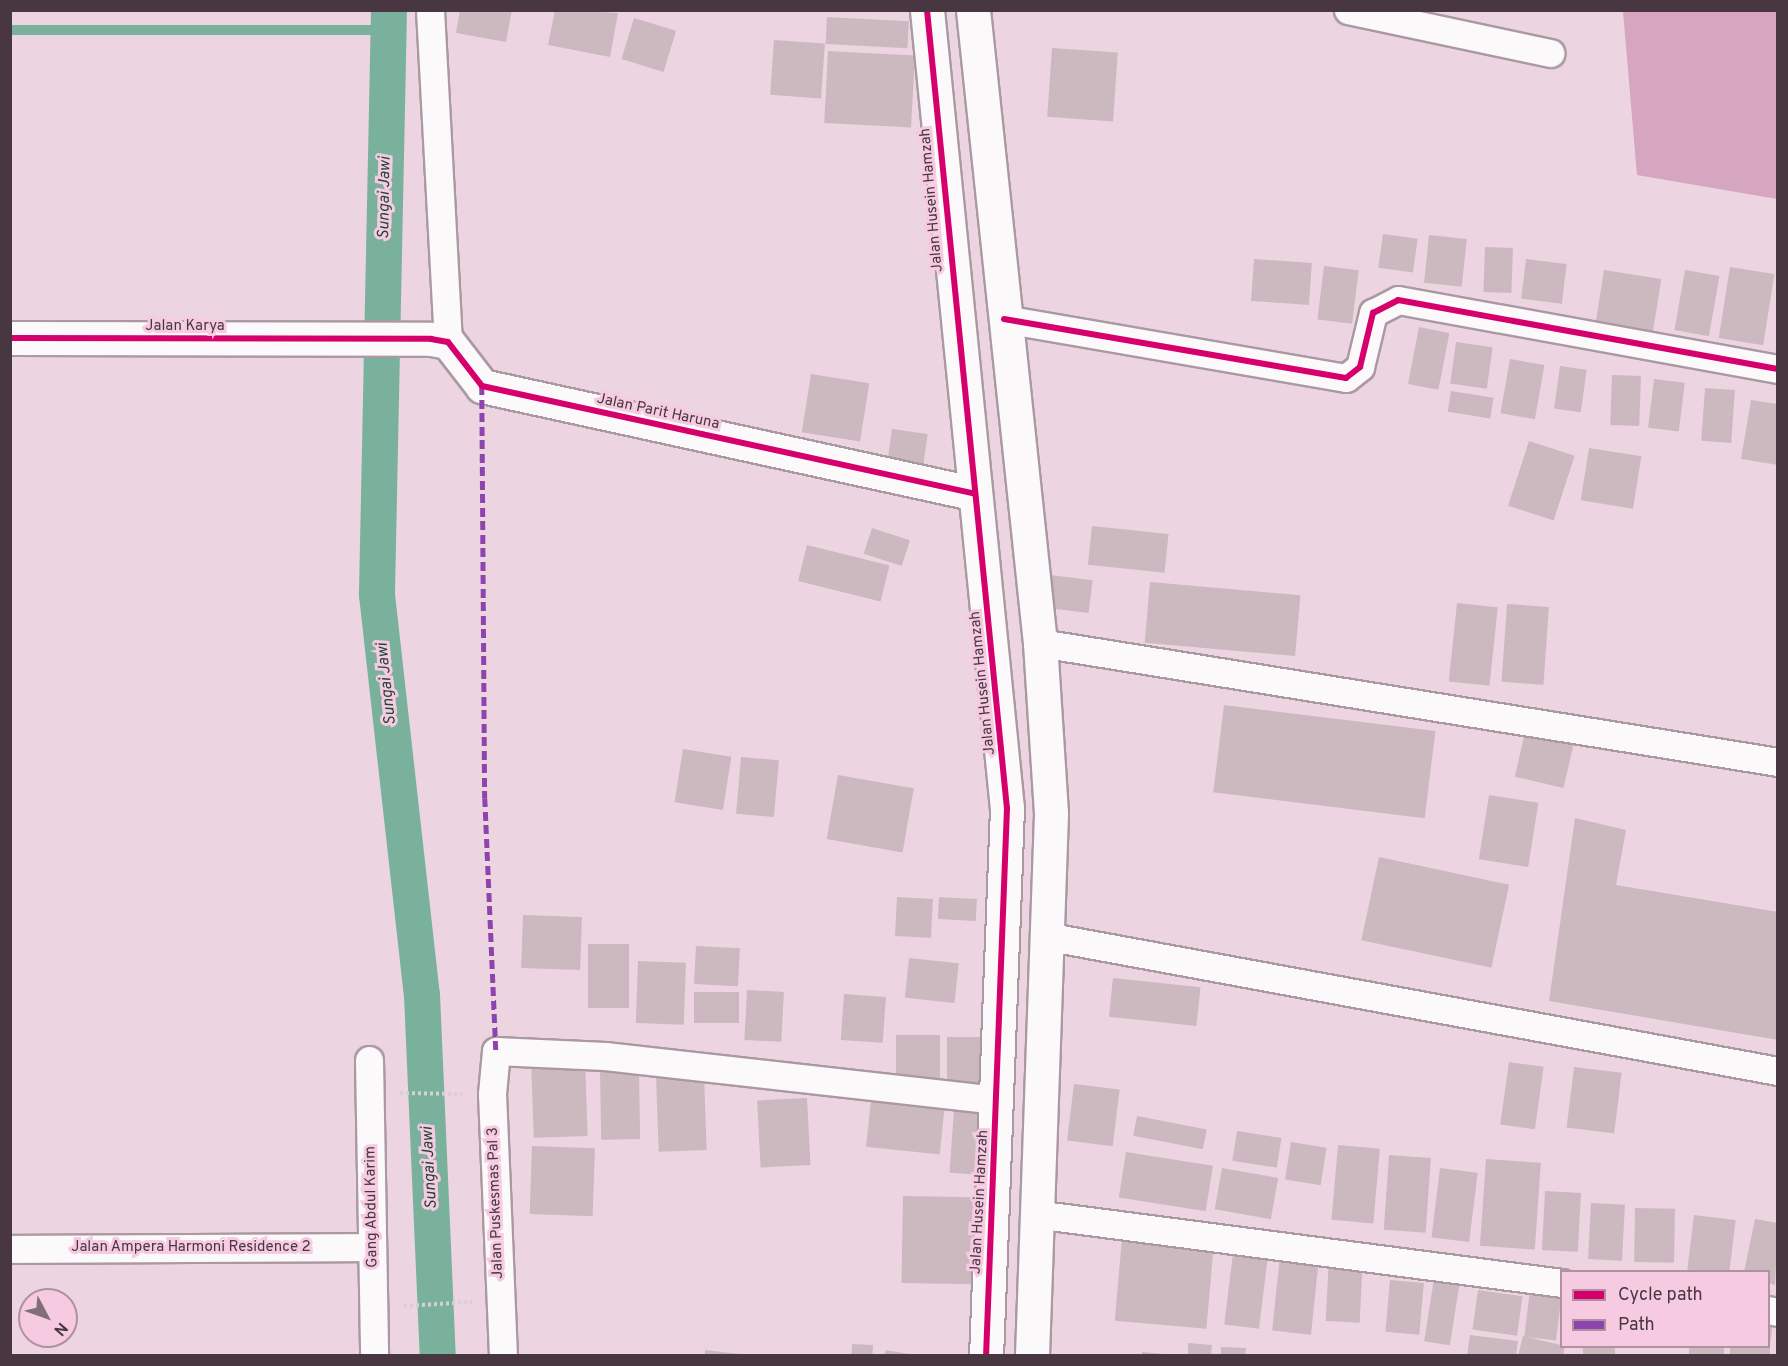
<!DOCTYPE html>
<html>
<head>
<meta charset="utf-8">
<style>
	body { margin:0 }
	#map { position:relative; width:1788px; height:1366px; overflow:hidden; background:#ecd5e1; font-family:Overpass,sans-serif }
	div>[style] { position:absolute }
	.forest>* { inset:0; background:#d6a5c0 }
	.stream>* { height:10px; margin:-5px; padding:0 5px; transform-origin:5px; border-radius:5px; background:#7ab19d }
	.canal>* { height:36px; margin:-18px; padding:0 18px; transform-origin:18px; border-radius:18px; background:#7ab19d }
	.building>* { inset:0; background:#ccb9c0; transform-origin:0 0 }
	.path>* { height:4px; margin-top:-2px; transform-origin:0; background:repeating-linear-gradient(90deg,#d6d0d3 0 3px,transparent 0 6px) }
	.roads { filter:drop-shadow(2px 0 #ab99a2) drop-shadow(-2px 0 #ab99a2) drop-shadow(0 2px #ab99a2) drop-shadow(0 -2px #ab99a2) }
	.minor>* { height:27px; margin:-13.5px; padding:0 13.5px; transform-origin:13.5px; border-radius:13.5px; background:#fcf9fa }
	.tertiary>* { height:33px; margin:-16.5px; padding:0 16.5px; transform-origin:16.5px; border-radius:16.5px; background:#fcf9fa }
	.quiet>* { height:4.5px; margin-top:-2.25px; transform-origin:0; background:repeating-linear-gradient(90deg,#8e44ad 0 9px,transparent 0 13.5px) }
	.cycleway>* { height:6px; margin:-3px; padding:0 3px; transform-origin:3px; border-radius:3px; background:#d6006c }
	span { translate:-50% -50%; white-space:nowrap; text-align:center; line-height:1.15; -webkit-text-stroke:6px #f6cbe2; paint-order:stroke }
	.street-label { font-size:15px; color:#483740 }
	.water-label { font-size:16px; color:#204637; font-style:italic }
	.frame { position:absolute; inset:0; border:12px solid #483740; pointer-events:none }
	.legend { position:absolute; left:1560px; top:1270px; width:210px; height:78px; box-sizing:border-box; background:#f6cbe2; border:2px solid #b090a1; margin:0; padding:8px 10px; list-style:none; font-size:18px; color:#483740 }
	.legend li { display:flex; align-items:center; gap:12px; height:30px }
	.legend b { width:30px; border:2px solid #b090a1 }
	.north { position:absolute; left:18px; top:1288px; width:60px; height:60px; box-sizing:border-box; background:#f6cbe2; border:2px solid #b090a1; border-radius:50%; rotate:131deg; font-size:16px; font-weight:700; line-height:24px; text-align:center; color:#483740 }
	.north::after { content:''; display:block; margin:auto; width:21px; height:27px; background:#816e78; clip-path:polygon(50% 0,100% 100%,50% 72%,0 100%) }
</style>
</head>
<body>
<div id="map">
	<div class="forest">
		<div style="clip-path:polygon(1623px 11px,1777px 11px,1777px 199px,1637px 175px)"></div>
	</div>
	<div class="stream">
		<div style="left:10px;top:30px;width:380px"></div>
	</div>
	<div class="canal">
		<div style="left:389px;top:10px;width:585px;rotate:91.18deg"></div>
		<div style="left:377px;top:595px;width:403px;rotate:83.6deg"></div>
		<div style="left:422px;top:995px;width:361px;rotate:87.5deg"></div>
	</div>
	<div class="building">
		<div style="clip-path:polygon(460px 10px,512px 10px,506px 42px,456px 33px)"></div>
		<div style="clip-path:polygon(555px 10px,618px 13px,610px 57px,548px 45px)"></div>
		<div style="left:827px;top:17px;width:82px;height:27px;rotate:3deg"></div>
		<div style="left:634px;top:18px;width:44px;height:43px;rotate:17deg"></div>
		<div style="left:774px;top:40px;width:51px;height:55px;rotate:4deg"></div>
		<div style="left:1052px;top:48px;width:66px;height:69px;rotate:4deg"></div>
		<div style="left:828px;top:51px;width:87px;height:72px;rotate:3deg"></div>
		<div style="left:1383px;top:234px;width:35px;height:34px;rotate:8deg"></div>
		<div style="left:1429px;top:235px;width:38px;height:48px;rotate:6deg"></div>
		<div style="left:1485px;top:247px;width:28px;height:45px;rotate:2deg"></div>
		<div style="left:1254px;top:259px;width:58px;height:42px;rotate:4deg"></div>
		<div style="left:1526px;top:259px;width:41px;height:40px;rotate:7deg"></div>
		<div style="left:1324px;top:266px;width:35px;height:54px;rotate:7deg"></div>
		<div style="left:1730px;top:267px;width:45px;height:72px;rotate:9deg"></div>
		<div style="left:1604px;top:270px;width:58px;height:58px;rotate:9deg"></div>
		<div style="left:1685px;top:270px;width:35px;height:61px;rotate:10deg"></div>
		<div style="left:1419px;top:327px;width:31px;height:58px;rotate:11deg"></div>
		<div style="left:1456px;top:342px;width:37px;height:42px;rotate:8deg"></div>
		<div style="left:1510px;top:359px;width:35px;height:55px;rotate:10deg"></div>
		<div style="left:1560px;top:366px;width:27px;height:43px;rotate:8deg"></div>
		<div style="left:811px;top:374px;width:59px;height:59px;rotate:9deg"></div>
		<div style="left:1612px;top:375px;width:29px;height:50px;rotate:2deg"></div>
		<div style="left:1654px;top:379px;width:31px;height:49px;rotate:7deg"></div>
		<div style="left:1705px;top:388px;width:30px;height:53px;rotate:4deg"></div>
		<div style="left:1451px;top:391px;width:43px;height:21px;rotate:9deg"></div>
		<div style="clip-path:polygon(1751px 400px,1778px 404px,1778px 465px,1741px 459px)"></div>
		<div style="left:892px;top:429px;width:36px;height:34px;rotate:8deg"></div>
		<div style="left:1529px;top:441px;width:48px;height:68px;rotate:18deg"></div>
		<div style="left:1589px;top:448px;width:53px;height:53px;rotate:9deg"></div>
		<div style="left:1092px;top:526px;width:77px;height:39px;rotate:6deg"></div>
		<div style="left:872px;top:528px;width:40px;height:27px;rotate:18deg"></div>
		<div style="left:807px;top:545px;width:85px;height:37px;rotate:14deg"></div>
		<div style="left:1042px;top:574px;width:51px;height:33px;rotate:7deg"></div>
		<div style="left:1150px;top:582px;width:151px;height:61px;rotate:5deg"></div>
		<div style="left:1457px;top:603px;width:41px;height:79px;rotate:6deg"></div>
		<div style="left:1507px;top:604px;width:42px;height:78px;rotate:4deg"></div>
		<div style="left:1224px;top:705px;width:213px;height:88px;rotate:7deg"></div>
		<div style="left:1526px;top:728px;width:50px;height:50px;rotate:13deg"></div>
		<div style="left:683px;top:749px;width:49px;height:54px;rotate:9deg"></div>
		<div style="left:741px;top:757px;width:38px;height:57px;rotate:5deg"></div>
		<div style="left:838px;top:775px;width:77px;height:65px;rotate:10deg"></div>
		<div style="left:1489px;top:795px;width:50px;height:65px;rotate:9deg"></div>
		<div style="clip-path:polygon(1575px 818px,1626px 830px,1616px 885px,1778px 912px,1778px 1040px,1549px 1001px)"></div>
		<div style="left:1379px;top:857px;width:133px;height:85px;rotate:12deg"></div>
		<div style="left:897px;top:897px;width:36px;height:39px;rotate:3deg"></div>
		<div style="left:939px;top:897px;width:38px;height:22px;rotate:3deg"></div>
		<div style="left:523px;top:915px;width:59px;height:53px;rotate:2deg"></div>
		<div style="left:588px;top:944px;width:41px;height:64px"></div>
		<div style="left:696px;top:946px;width:44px;height:38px;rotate:3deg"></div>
		<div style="left:909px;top:958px;width:50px;height:40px;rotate:6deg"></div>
		<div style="left:638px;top:961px;width:48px;height:62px;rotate:2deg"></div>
		<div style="left:1113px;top:978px;width:88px;height:39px;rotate:6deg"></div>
		<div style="left:747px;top:990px;width:37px;height:50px;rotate:3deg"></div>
		<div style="left:694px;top:992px;width:45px;height:31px"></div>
		<div style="left:844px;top:994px;width:42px;height:46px;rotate:4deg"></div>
		<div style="left:896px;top:1035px;width:44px;height:43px"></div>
		<div style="left:947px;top:1037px;width:34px;height:53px"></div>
		<div style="left:585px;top:1059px;width:77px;height:54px;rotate:88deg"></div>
		<div style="left:1509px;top:1062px;width:35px;height:63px;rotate:8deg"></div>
		<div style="left:1574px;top:1067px;width:48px;height:61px;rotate:7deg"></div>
		<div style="left:639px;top:1071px;width:68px;height:39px;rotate:89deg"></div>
		<div style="left:704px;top:1075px;width:75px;height:48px;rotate:88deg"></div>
		<div style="left:1074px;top:1084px;width:46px;height:57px;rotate:7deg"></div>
		<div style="left:807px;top:1098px;width:67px;height:50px;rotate:87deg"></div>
		<div style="left:871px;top:1100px;width:74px;height:47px;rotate:6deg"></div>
		<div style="left:954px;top:1109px;width:29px;height:64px;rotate:4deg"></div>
		<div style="left:1137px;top:1116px;width:71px;height:20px;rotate:11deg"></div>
		<div style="left:1237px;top:1131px;width:45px;height:30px;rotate:9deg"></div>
		<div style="left:1291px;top:1142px;width:36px;height:38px;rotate:9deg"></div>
		<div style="left:1338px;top:1145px;width:42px;height:75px;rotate:5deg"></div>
		<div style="left:532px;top:1146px;width:63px;height:68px;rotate:2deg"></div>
		<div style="left:1126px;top:1152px;width:88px;height:46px;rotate:9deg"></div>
		<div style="left:1389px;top:1155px;width:42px;height:75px;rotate:4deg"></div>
		<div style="left:1486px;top:1159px;width:55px;height:87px;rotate:4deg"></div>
		<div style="left:1222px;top:1168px;width:57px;height:42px;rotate:10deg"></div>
		<div style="left:1440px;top:1168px;width:38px;height:70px;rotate:7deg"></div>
		<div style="left:1545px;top:1191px;width:36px;height:59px;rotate:3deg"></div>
		<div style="left:903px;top:1196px;width:74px;height:87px;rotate:1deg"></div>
		<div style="left:1591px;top:1203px;width:34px;height:56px;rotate:3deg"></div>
		<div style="left:1635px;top:1208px;width:40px;height:54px;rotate:1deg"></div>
		<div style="left:1694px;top:1215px;width:42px;height:55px;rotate:7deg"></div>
		<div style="clip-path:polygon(1755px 1219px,1778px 1223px,1775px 1285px,1768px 1283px,1768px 1272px,1744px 1272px)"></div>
		<div style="left:1122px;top:1238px;width:92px;height:83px;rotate:5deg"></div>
		<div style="left:1234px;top:1245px;width:35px;height:80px;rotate:7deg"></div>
		<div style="left:1280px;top:1256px;width:39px;height:75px;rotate:6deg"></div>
		<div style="left:1329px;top:1257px;width:34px;height:64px;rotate:3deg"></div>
		<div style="left:1434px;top:1279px;width:26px;height:63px;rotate:9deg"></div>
		<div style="left:1390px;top:1280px;width:34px;height:52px;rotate:5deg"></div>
		<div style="left:1478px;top:1290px;width:45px;height:40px;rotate:8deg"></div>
		<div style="left:1530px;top:1290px;width:32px;height:47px;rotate:7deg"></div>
		<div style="clip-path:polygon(1768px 1321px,1773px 1322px,1770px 1345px,1768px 1344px)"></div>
		<div style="clip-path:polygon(1470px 1335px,1518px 1341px,1516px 1356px,1467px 1356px)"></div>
		<div style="clip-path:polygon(1523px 1336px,1565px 1346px,1563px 1356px,1518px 1356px)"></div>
		<div style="clip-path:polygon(1188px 1343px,1212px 1345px,1211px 1356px,1188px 1356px)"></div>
		<div style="left:852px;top:1344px;width:21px;height:12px;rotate:3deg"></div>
		<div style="left:1583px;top:1346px;width:32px;height:10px"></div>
		<div style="left:1689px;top:1346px;width:35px;height:10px"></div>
		<div style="left:1730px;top:1346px;width:40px;height:10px"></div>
		<div style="clip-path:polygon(1221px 1347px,1246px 1348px,1245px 1356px,1221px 1356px)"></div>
		<div style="clip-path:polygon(705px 1350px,740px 1354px,740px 1356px,705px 1356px)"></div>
		<div style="clip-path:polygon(886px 1350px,909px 1354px,909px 1356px,884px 1356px)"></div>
		<div style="clip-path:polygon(1142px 1352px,1163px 1354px,1163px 1356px,1142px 1356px)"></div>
	</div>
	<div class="path">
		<div style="left:400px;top:1093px;width:62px;rotate:0.9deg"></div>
		<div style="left:404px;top:1306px;width:68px;rotate:-3.4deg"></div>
	</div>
	<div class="roads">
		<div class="minor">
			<div style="left:430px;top:10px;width:332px;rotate:86.9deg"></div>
			<div style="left:1348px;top:10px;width:207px;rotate:12deg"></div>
			<div style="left:1004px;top:319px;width:347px;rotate:9.8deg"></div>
			<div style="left:1346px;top:378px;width:18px;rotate:-38deg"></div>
			<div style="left:1360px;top:367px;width:56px;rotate:-76.5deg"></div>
			<div style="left:1373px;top:313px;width:28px;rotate:-27deg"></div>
			<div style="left:1398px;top:300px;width:386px;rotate:10.3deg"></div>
			<div style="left:1040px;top:643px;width:748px;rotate:9.16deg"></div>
			<div style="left:1045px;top:936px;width:745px;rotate:10.44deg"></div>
			<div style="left:369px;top:1060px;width:296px;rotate:89deg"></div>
			<div style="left:1035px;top:1214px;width:531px;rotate:7.46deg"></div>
			<div style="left:10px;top:1249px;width:362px;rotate:-0.3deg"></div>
			<div style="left:1768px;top:1310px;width:10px;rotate:11deg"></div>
			<div style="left:503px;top:1356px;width:262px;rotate:-92.4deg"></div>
			<div style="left:492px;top:1094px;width:43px;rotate:-84.7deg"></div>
			<div style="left:496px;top:1051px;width:109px;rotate:2.6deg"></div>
			<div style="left:605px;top:1056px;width:394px;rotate:6.4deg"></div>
		</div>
		<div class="tertiary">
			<div style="left:927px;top:10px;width:802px;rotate:84.28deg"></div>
			<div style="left:1007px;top:808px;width:548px;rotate:92.19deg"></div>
			<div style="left:973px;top:10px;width:637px;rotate:83.96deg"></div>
			<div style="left:1040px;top:643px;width:171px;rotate:86.3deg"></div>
			<div style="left:1051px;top:814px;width:542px;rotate:92.01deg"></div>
			<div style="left:10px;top:338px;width:421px;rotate:0.1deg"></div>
			<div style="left:431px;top:339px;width:17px;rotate:10deg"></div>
			<div style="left:448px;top:342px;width:56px;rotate:52.3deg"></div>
			<div style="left:482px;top:386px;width:502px;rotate:12.32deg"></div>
		</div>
	</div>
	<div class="quiet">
		<div style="left:482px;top:386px;width:412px;rotate:89.6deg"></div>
		<div style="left:485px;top:798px;width:253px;rotate:87.5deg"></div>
	</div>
	<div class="cycleway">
		<div style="left:927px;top:10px;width:802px;rotate:84.28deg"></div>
		<div style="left:1007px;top:808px;width:548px;rotate:92.19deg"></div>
		<div style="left:1004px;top:319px;width:347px;rotate:9.8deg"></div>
		<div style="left:1346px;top:378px;width:18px;rotate:-38deg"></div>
		<div style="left:1360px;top:367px;width:56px;rotate:-76.5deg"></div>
		<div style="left:1373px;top:313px;width:28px;rotate:-27deg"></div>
		<div style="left:1398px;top:300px;width:386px;rotate:10.3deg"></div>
		<div style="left:10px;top:338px;width:421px;rotate:0.1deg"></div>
		<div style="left:431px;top:339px;width:17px;rotate:10deg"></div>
		<div style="left:448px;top:342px;width:56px;rotate:52.3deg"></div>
		<div style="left:482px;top:386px;width:502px;rotate:12.32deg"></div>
	</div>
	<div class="street-label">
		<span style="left:932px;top:200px;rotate:-95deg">Jalan Husein Hamzah</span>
		<span style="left:185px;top:327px">Jalan Karya</span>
		<span style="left:658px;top:412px;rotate:12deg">Jalan Parit Haruna</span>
		<span style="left:983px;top:683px;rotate:-96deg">Jalan Husein Hamzah</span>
		<span style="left:980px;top:1202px;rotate:-87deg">Jalan Husein Hamzah</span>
		<span style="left:496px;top:1203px;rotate:-92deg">Jalan Puskesmas Pal 3</span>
		<span style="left:372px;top:1207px;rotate:-91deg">Gang Abdul Karim</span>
		<span style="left:191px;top:1248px">Jalan Ampera Harmoni Residence 2</span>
	</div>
	<div class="water-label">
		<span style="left:385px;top:198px;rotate:-89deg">Sungai Jawi</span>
		<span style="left:387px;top:684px;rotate:-96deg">Sungai Jawi</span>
		<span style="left:430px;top:1168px;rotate:-93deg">Sungai Jawi</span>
	</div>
	<div class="frame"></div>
	<ul class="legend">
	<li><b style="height:8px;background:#d6006c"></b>Cycle path</li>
	<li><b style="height:8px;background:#8e44ad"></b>Path</li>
	</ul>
	<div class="north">N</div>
</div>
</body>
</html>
